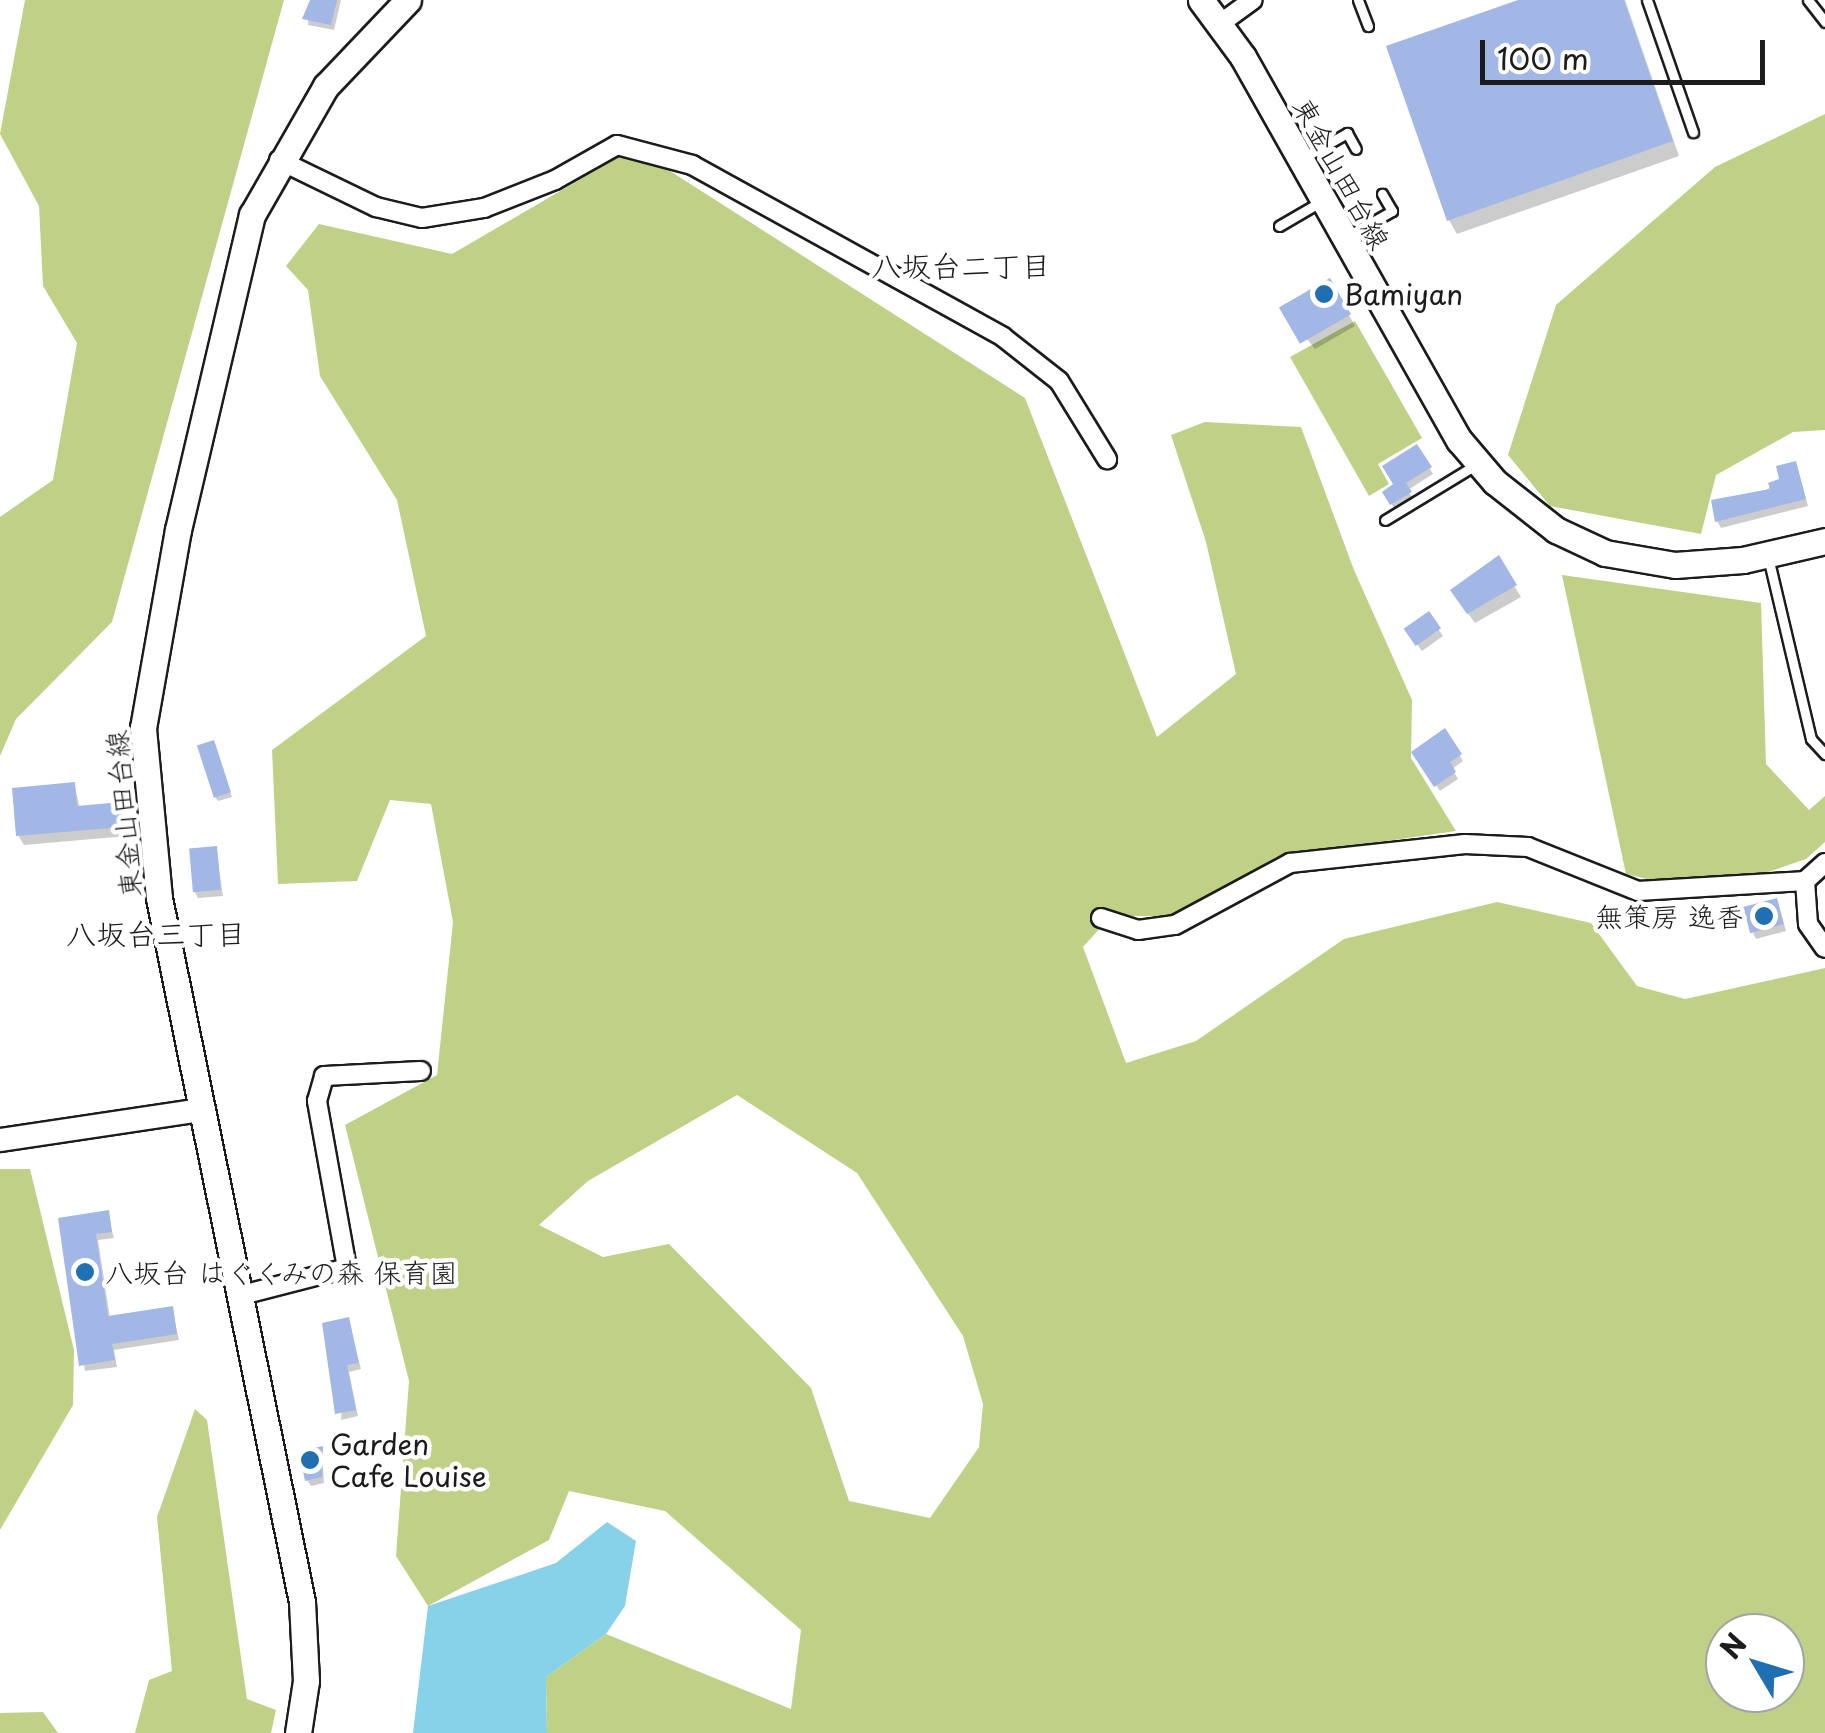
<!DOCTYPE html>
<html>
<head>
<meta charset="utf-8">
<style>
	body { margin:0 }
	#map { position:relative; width:1825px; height:1733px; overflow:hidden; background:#fff; font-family:"Playpen Sans","Klee One",sans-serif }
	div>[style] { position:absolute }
	.green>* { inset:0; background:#bfd186 }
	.water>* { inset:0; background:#88d2e9 }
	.shadow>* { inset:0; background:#0003 }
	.building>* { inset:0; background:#a2b7e5; transform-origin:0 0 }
	.roads { filter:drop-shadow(2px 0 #1c1c1c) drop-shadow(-2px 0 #1c1c1c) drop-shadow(0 2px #1c1c1c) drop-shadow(0 -2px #1c1c1c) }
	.service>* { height:9px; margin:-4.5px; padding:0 4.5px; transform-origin:4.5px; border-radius:4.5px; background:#fff }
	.minor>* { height:18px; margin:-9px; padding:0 9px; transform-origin:9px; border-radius:9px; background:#fff }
	.tertiary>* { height:22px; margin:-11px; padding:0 11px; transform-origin:11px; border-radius:11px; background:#fff }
	.secondary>* { height:25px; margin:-12.5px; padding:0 12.5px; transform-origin:12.5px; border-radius:12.5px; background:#fff }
	.dots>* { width:28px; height:28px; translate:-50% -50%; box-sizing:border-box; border:5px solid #fff; border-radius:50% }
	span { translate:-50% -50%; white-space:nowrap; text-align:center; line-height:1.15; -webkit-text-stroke:9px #fff; paint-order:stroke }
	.street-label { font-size:28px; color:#1c1c1c }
	.poi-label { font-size:28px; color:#1c1c1c }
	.left { translate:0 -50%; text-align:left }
	.right { translate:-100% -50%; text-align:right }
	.neighbourhood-label { font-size:30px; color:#1c1c1c }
	.north { position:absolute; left:1705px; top:1613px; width:100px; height:100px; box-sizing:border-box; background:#fff; border:2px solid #a4a4a4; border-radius:50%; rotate:308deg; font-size:28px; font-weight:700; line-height:40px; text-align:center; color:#1c1c1c }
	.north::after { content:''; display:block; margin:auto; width:35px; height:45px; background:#1f6fb2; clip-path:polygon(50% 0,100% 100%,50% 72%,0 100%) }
	.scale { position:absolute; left:1480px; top:40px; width:285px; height:45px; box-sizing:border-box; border:5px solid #1c1c1c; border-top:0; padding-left:12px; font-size:30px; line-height:35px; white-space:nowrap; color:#1c1c1c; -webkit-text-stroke:8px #fff; paint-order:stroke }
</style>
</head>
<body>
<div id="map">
	<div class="green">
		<div style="clip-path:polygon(25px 0,284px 0,112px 622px,16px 719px,0 756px,0 517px,53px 480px,77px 343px,43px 286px,39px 206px,0 134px)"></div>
		<div style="clip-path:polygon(1825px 114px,1825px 430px,1793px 432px,1716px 475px,1701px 534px,1550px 506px,1508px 455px,1556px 305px,1715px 167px)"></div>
		<div style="clip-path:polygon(evenodd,634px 148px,1025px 398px,1157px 737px,1236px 674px,1206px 542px,1171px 435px,1205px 422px,1301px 427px,1354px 570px,1412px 700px,1411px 758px,1456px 831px,1276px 857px,1176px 916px,1111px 916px,1083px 947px,1126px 1063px,1196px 1041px,1344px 939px,1497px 902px,1591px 923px,1637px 986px,1685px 999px,1825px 968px,1825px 1733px,547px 1733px,546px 1677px,606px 1634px,791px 1709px,801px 1630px,665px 1511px,569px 1491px,549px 1540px,428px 1606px,396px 1556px,409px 1381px,345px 1125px,437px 1075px,453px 922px,431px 804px,390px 800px,357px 881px,278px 884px,272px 750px,426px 636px,397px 500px,320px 376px,308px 290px,286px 266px,319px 224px,452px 254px,634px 148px,737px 1095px,857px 1173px,963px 1336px,983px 1404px,979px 1447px,930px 1518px,849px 1501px,811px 1388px,669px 1244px,603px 1257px,539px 1225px,588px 1181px,737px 1095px,634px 148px,1725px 1633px,1785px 1633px,1785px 1693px,1725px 1693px,1725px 1633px)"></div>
		<div style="clip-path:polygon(1355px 321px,1422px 438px,1378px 464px,1389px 484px,1369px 496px,1290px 357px)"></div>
		<div style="clip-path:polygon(1562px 575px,1761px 603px,1766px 764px,1809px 810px,1825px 796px,1825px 842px,1806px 859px,1707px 893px,1626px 874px)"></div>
		<div style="clip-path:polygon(0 1169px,30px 1169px,74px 1350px,73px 1405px,0 1530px)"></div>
		<div style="clip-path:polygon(195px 1409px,207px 1420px,247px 1699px,276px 1710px,271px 1733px,135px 1733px,149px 1680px,172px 1671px,157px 1517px)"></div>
		<div style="clip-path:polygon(43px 1712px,58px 1733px,0 1733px,0 1713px)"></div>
	</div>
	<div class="water">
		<div style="clip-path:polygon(607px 1522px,636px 1541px,625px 1606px,606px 1634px,546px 1677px,547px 1733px,413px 1733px,428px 1606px,556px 1563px)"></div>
	</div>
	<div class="shadow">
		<div style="clip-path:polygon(310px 0,341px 0,334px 30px,308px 25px)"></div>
		<div style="clip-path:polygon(1525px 0,1625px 0,1679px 156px,1457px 234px,1449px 220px)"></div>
		<div style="clip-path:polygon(1330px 281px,1355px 326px,1315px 349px,1282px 308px)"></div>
		<div style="clip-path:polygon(1416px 447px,1433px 474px,1408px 490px,1413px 499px,1395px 510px,1385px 493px,1397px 485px)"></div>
		<div style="clip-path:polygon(1798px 470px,1808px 506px,1721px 528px,1717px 521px)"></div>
		<div style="clip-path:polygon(1498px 559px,1521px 597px,1475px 623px,1459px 601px)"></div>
		<div style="clip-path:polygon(1428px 614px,1443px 636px,1422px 651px,1411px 636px)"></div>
		<div style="clip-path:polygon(1445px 732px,1463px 761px,1452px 769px,1458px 779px,1440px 791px,1414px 752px)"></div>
		<div style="clip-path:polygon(216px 748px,232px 797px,218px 801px,215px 797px)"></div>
		<div style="clip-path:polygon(74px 784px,80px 808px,120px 805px,127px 836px,24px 845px,18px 835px)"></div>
		<div style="clip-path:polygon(216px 848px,223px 896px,198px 898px,195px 892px)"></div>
		<div style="clip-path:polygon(1779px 908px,1786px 931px,1756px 939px,1753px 933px)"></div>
		<div style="clip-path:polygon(107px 1213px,114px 1238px,98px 1240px,110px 1318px,172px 1309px,179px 1340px,114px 1350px,117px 1367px,85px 1371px,60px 1220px)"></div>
		<div style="clip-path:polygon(348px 1320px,361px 1369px,349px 1372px,358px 1416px,341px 1420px)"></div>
		<div style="clip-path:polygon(322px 1448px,324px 1483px,311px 1486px,307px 1480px)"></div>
	</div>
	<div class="building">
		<div style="clip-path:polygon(310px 0,337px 0,331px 25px,302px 19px)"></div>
		<div style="clip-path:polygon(1518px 0,1624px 0,1673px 141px,1447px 221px,1386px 46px)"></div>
		<div style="left:1330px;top:278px;width:42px;height:59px;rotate:60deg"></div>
		<div style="clip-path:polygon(1417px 444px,1432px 467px,1406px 483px,1412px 492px,1390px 505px,1382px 492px,1393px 484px,1382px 466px)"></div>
		<div style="clip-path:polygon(1796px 461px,1806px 499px,1715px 522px,1711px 500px,1770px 489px,1768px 483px,1779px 479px,1776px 466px)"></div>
		<div style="clip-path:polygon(1499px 555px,1517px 585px,1467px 614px,1450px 590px)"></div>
		<div style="left:1429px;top:611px;width:21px;height:31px;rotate:55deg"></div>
		<div style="clip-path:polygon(1445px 728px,1462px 754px,1450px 762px,1456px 772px,1434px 787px,1411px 752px)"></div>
		<div style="left:214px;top:740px;width:55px;height:18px;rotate:72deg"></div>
		<div style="clip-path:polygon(75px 782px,77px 806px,121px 802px,123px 827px,16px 836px,12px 788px)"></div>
		<div style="left:217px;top:846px;width:44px;height:28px;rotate:85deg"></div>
		<div style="left:1777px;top:898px;width:27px;height:35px;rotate:75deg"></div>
		<div style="clip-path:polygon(109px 1210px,112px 1232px,96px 1234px,108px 1316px,173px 1306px,177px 1334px,112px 1344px,115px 1360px,79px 1366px,58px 1218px)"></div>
		<div style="clip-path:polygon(349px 1317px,359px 1363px,347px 1365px,356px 1410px,335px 1414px,322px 1323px)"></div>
		<div style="clip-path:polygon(323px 1446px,322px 1477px,305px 1481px,299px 1451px)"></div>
	</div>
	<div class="roads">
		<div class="service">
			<div style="left:1358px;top:0;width:28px;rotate:69deg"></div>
			<div style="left:1647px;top:0;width:140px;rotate:70.8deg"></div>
			<div style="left:1808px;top:0;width:28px;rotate:52deg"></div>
			<div style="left:1303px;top:158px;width:51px;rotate:-29.6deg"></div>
			<div style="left:1347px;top:133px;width:18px;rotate:61deg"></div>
			<div style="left:1279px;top:226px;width:48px;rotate:-30.3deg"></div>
			<div style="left:1346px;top:237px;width:53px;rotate:-29.5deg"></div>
			<div style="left:1392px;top:211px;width:20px;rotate:-120deg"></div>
			<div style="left:1385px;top:520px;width:108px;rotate:-31.3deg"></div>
			<div style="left:1768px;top:557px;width:187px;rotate:76.7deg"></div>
			<div style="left:1811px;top:739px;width:21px;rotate:47deg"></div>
		</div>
		<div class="minor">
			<div style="left:1221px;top:23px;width:39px;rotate:-36deg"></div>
			<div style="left:279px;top:160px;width:108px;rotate:25.9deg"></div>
			<div style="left:376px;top:207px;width:47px;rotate:13.4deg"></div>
			<div style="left:422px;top:218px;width:63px;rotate:-9.2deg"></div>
			<div style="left:484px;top:208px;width:76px;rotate:-21.5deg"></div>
			<div style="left:555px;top:180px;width:71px;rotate:-29.4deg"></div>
			<div style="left:617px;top:145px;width:78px;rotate:14.9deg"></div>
			<div style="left:692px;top:165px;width:355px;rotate:28.9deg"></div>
			<div style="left:1003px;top:337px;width:71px;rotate:38.2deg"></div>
			<div style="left:1059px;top:381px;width:92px;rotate:58.4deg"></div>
			<div style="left:1805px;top:881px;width:43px;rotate:86deg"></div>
			<div style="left:1808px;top:924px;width:29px;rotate:55deg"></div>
			<div style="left:1101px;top:918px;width:39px;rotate:18deg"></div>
			<div style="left:1138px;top:930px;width:37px;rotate:-8deg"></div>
			<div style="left:1175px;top:925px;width:131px;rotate:-28.3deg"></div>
			<div style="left:1290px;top:863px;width:176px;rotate:-6.2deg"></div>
			<div style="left:1465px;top:844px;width:63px;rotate:2.7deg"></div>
			<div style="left:1528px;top:847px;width:118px;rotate:21.8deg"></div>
			<div style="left:1638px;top:891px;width:167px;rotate:-3.4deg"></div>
			<div style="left:1805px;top:881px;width:27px;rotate:-42deg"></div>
			<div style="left:242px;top:1295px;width:108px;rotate:-14.4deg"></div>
			<div style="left:347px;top:1268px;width:170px;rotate:-100.2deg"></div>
			<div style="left:317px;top:1101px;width:26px;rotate:-74deg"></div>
			<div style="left:324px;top:1076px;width:97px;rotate:-3deg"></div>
		</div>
		<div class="tertiary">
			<div style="left:0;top:1140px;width:203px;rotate:-8.5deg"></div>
		</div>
		<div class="secondary">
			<div style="left:1201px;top:0;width:71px;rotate:53.6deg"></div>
			<div style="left:1243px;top:57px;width:440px;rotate:60.6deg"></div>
			<div style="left:1459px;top:440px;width:55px;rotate:49.4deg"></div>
			<div style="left:1495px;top:482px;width:78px;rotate:38.2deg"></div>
			<div style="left:1556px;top:530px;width:54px;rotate:25.1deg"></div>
			<div style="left:1605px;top:553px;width:71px;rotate:9.7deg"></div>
			<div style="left:1675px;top:565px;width:68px;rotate:-4.2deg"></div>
			<div style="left:1743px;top:560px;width:84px;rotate:-13deg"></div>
			<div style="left:298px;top:1733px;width:53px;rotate:-81.3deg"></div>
			<div style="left:306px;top:1681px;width:79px;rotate:-92.9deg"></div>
			<div style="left:302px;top:1602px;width:718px;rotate:-101.48deg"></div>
			<div style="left:159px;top:898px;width:171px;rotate:-95.4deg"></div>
			<div style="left:143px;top:728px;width:201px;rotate:-80deg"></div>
			<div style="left:178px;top:530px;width:324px;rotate:-76.8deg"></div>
			<div style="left:252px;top:215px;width:149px;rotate:-60.2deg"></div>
			<div style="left:326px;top:86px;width:119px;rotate:-46.4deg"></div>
		</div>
	</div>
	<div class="dots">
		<div style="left:1324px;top:294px;background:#1f6fb2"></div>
		<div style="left:1764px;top:916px;background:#1f6fb2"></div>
		<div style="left:85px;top:1272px;background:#1f6fb2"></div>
		<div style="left:310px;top:1460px;background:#1f6fb2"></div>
	</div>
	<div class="street-label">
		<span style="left:1342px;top:173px;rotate:61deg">東金山田台線</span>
		<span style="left:123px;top:814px;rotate:-95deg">東金山田台線</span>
	</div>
	<div class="poi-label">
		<span class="left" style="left:1344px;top:294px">Bamiyan</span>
		<span class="right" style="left:1744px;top:916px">無策房 逸香</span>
		<span class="left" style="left:105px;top:1272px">八坂台 はぐくみの森 保育園</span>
		<span class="left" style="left:330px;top:1460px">Garden<br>Cafe Louise</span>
	</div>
	<div class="neighbourhood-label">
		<span style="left:961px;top:265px">八坂台二丁目</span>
		<span style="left:156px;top:933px">八坂台三丁目</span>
	</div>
	<div class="north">N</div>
	<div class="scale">100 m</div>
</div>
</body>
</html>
